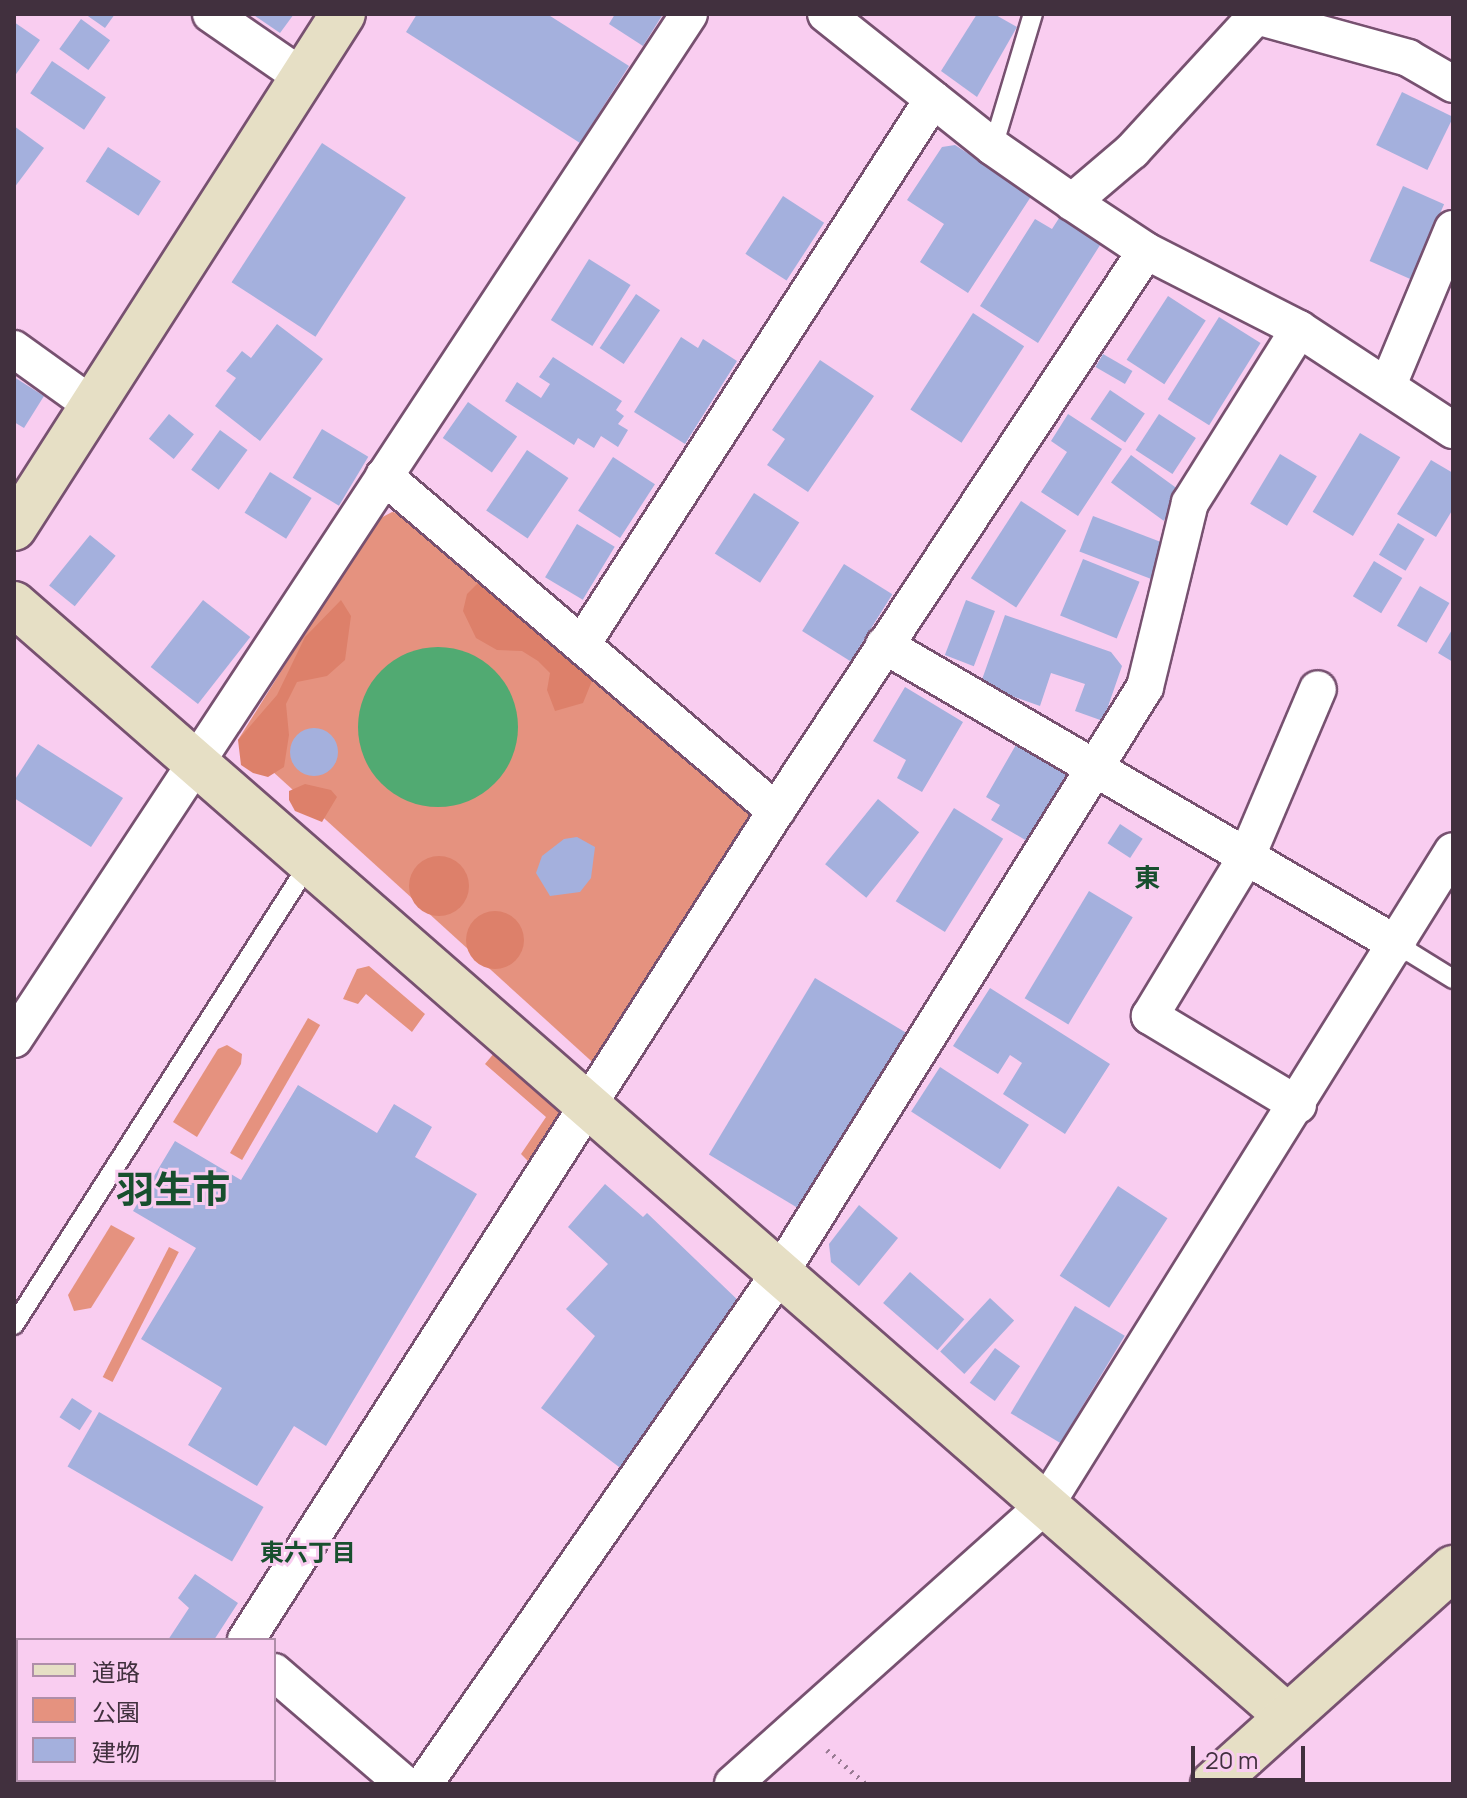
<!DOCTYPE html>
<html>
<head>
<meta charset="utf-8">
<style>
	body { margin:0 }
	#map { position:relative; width:1467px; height:1798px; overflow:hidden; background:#f9cdf0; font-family:Manrope,"Noto Sans JP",sans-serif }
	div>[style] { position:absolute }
	.green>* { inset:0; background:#e5927f; transform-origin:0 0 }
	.forest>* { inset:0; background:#dd806a }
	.round { border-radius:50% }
	.water>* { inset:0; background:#51aa72 }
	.building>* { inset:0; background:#a4b0dd; transform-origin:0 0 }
	.path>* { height:5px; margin-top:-2.5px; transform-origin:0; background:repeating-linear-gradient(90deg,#997b93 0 2px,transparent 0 8px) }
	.roads { filter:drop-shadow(2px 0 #775170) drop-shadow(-2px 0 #775170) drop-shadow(0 2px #775170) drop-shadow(0 -2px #775170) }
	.lane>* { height:18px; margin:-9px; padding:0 9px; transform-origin:9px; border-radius:9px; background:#fff }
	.street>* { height:36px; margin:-18px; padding:0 18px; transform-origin:18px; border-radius:18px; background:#fff }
	.secondary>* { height:44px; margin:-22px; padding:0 22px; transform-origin:22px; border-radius:22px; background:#e6dfc5 }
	span { translate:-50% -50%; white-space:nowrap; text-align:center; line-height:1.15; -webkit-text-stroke:6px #f9cdf0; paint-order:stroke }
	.neighbourhood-label { font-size:24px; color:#184f2e; font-weight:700 }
	.quarter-label { font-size:26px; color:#184f2e; font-weight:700 }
	.town-label { font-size:38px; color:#184f2e; font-weight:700 }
	.frame { position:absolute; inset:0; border:16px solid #41303e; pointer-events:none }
	.legend { position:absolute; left:16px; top:1638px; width:260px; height:144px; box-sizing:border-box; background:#f9cdf0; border:2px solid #af8ea9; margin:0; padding:10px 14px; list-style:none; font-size:24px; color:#41303e }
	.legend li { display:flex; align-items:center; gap:16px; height:40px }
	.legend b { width:40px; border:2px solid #af8ea9 }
	.scale { position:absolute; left:1191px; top:1746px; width:114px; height:36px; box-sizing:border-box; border:4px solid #41303e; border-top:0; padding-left:10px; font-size:24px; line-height:28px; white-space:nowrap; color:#41303e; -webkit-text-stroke:6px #f9cdf0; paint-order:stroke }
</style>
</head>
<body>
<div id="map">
	<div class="green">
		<div style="clip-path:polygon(392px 512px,414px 515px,757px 808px,600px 1069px,238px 740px,375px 521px)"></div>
		<div style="clip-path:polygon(369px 966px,425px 1014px,412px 1032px,366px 994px,358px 1004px,343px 999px,357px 969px)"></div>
		<div style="left:308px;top:1018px;width:14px;height:156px;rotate:30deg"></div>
		<div style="clip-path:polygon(227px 1045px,242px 1054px,241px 1064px,197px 1137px,173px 1122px,218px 1049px)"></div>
		<div style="clip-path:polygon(495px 1052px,565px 1114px,531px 1164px,521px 1154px,546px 1117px,485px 1064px)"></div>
		<div style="clip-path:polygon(111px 1225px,135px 1238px,91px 1308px,74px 1311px,68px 1295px)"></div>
		<div style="left:169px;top:1247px;width:11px;height:146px;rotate:27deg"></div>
	</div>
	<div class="forest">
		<div style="clip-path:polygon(480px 581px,594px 676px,583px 703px,555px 711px,547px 690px,550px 673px,538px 661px,522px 651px,497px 650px,476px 638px,463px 611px,467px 594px)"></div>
		<div style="clip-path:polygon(341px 600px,351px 616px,345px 660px,327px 676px,297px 682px,286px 704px,289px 735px,284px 767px,268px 777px,253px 773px,241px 765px,238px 740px,277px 695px,305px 637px)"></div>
		<div style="clip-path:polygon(305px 784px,331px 790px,337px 797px,322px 822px,295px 811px,289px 800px,289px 791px)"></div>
		<div class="round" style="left:409px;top:856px;width:60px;height:60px"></div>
		<div class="round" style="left:466px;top:911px;width:58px;height:58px"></div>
	</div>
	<div class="water">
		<div class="round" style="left:358px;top:647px;width:160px;height:160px"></div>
	</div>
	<div class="building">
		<div style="clip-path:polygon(85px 14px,115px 14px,105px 28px)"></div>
		<div style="clip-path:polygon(252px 14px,294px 14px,280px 33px)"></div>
		<div style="clip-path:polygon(417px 14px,547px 14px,629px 66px,580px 143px,406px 32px)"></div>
		<div style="clip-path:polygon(615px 14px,663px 14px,643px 46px,609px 24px)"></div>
		<div style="clip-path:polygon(977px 14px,994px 14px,1017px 27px,977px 97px,941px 71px)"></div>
		<div style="left:81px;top:19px;width:36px;height:37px;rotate:36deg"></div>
		<div style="clip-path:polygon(14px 22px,40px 40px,14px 77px)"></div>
		<div style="left:52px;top:61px;width:65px;height:39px;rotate:34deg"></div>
		<div style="left:1402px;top:92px;width:57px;height:59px;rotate:26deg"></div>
		<div style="clip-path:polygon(14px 126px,44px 148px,14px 188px)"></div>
		<div style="left:322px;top:143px;width:100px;height:166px;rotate:33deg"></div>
		<div style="clip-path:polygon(955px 145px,1032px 195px,968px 293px,920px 262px,944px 224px,907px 200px,942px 147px)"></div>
		<div style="left:108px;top:147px;width:63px;height:41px;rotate:33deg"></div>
		<div style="left:1403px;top:186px;width:45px;height:82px;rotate:24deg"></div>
		<div style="left:783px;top:196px;width:49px;height:69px;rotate:33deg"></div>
		<div style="clip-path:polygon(1061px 215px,1102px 242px,1038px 343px,980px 306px,1035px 219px,1052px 229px)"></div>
		<div style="left:589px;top:259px;width:49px;height:72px;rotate:32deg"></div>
		<div style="left:636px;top:294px;width:29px;height:65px;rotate:34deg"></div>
		<div style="left:1168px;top:296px;width:45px;height:76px;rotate:33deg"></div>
		<div style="left:973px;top:313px;width:61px;height:115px;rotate:33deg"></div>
		<div style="left:1219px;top:317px;width:49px;height:97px;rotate:32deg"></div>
		<div style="clip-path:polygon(277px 324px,323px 359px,260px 441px,215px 406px,236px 378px,226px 371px,242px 351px,251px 358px)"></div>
		<div style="clip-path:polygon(681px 337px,698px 348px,703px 339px,737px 361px,685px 444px,634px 412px)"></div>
		<div style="left:1103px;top:354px;width:34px;height:15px;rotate:30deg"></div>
		<div style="clip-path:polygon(553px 357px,622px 401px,616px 410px,624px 416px,618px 424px,628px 430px,618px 447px,601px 436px,594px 448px,578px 438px,574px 445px,505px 401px,517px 382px,541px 398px,550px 384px,539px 377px)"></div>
		<div style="clip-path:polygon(820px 360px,874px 396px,808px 492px,767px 465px,785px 439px,772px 430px)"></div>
		<div style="clip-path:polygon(14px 377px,44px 396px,24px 428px,14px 422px)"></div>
		<div style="left:1110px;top:390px;width:42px;height:35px;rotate:34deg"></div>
		<div style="left:468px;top:402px;width:60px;height:44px;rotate:35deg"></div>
		<div style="left:169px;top:414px;width:32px;height:32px;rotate:39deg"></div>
		<div style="clip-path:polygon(1068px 414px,1122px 449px,1078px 516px,1041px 492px,1067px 452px,1051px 441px)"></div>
		<div style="left:1159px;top:414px;width:44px;height:43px;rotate:33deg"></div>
		<div style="left:322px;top:429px;width:54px;height:57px;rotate:31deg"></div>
		<div style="left:220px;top:430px;width:34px;height:49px;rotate:36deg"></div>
		<div style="left:1360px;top:433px;width:47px;height:92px;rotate:31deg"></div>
		<div style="left:527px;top:450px;width:50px;height:73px;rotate:34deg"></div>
		<div style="left:1280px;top:454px;width:43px;height:58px;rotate:31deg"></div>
		<div style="left:1131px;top:455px;width:65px;height:34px;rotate:36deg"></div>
		<div style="left:613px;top:457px;width:50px;height:64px;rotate:33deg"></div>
		<div style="clip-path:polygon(1431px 460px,1453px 473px,1453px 509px,1436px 537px,1397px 514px)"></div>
		<div style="left:270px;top:472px;width:49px;height:48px;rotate:32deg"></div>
		<div style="left:754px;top:493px;width:54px;height:72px;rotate:33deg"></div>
		<div style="left:1021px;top:501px;width:54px;height:92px;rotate:33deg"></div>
		<div style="left:1093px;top:516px;width:79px;height:38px;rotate:21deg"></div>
		<div style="left:1398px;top:523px;width:31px;height:37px;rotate:31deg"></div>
		<div style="left:577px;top:524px;width:44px;height:62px;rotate:31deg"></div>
		<div style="left:90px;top:535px;width:33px;height:65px;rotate:39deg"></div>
		<div style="left:1083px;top:559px;width:61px;height:61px;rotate:22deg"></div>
		<div style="left:1374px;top:561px;width:33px;height:41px;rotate:31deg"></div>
		<div style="left:844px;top:564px;width:57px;height:79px;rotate:32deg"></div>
		<div style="left:1420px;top:586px;width:34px;height:46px;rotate:30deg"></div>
		<div style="left:203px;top:600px;width:60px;height:85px;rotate:38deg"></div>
		<div style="left:966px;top:600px;width:31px;height:59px;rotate:21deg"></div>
		<div style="clip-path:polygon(1005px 615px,1111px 652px,1122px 666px,1103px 721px,1075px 711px,1085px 684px,1051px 673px,1040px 706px,980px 685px)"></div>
		<div style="clip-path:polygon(1453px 628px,1453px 662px,1438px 653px)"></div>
		<div style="clip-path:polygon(905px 687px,963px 722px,922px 792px,897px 778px,906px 760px,873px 741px)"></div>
		<div class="round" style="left:290px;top:728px;width:48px;height:48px"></div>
		<div style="clip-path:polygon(1017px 743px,1067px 773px,1027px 841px,991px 820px,1000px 805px,986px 797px)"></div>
		<div style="clip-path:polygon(38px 744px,123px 798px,91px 847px,14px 798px,14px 781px)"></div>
		<div style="left:878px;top:799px;width:53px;height:84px;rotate:39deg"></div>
		<div style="left:954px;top:808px;width:58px;height:110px;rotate:32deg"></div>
		<div style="left:1120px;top:824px;width:27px;height:23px;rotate:33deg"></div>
		<div style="clip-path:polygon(577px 837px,595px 847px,591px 878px,580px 892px,550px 896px,536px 873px,542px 856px,564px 839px)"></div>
		<div style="left:1089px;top:891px;width:51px;height:125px;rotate:31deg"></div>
		<div style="left:815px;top:978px;width:114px;height:206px;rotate:31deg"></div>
		<div style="clip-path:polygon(990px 988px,1110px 1064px,1065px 1134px,1003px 1094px,1022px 1063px,1010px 1055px,998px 1074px,953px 1046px)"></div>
		<div style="left:940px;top:1067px;width:106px;height:53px;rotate:33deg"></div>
		<div style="clip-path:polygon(298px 1085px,377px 1133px,394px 1104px,432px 1127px,415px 1157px,477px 1194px,326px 1446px,294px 1426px,257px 1486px,188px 1445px,222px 1388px,141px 1339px,196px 1248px,133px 1211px,175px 1141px,241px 1180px)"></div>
		<div style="clip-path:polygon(605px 1184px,643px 1217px,647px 1213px,743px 1305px,705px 1344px,713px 1349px,623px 1470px,541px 1408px,595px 1336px,566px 1309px,608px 1264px,568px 1227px)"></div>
		<div style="left:1118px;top:1186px;width:59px;height:107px;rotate:33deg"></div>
		<div style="clip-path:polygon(859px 1205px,898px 1238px,859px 1286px,831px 1262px,829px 1244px)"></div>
		<div style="left:910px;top:1272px;width:72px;height:41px;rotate:41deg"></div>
		<div style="left:990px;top:1298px;width:33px;height:73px;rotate:43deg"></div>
		<div style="left:1075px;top:1306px;width:58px;height:125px;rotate:31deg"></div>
		<div style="left:995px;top:1348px;width:31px;height:43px;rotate:36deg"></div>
		<div style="left:72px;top:1398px;width:24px;height:23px;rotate:33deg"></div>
		<div style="left:99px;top:1412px;width:190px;height:63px;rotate:30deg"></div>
		<div style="clip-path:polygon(195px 1574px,238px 1603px,214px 1640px,168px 1640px,189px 1608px,178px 1598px)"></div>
		<div style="clip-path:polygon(78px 1780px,123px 1780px,75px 1784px)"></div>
	</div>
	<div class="path">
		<div style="left:827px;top:1750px;width:52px;rotate:41.1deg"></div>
	</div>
	<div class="roads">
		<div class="lane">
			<div style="left:993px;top:147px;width:139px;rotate:-73.3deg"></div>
			<div style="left:1398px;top:945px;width:65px;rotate:31.7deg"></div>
			<div style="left:14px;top:1325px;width:550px;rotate:-57.41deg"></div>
		</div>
		<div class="street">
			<div style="left:211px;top:14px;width:109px;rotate:34.6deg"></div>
			<div style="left:826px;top:14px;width:213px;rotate:38.5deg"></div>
			<div style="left:993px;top:147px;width:96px;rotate:34.8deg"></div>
			<div style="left:1072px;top:202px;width:89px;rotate:33.5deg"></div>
			<div style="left:1146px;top:251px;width:172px;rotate:27deg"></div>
			<div style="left:1299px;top:329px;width:184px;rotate:33.3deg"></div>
			<div style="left:1072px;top:202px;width:79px;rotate:-40.4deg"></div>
			<div style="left:1132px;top:151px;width:183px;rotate:-47.4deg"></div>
			<div style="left:1256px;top:16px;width:158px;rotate:15.4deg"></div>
			<div style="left:1408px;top:58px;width:52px;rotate:30deg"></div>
			<div style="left:14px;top:349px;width:96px;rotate:35.7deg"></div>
			<div style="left:1388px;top:385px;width:169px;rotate:-67.4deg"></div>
			<div style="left:384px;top:476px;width:516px;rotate:40.52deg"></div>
			<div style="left:582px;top:644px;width:648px;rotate:-57.22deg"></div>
			<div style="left:884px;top:645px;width:595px;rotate:30.27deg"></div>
			<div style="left:14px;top:1039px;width:1227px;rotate:-56.63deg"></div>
			<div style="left:1298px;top:1105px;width:173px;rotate:-149deg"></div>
			<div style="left:1150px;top:1016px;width:187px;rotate:-58.8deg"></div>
			<div style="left:1247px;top:856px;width:181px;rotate:-67deg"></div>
			<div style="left:246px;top:1640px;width:984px;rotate:-57.41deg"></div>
			<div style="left:776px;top:811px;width:671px;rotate:-56.55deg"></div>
			<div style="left:274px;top:1672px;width:172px;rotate:40.7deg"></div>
			<div style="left:151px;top:1784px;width:5px;rotate:-53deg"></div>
			<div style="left:424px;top:1784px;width:623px;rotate:-55.14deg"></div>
			<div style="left:780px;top:1273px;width:690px;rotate:-58.08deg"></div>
			<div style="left:1145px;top:687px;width:189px;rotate:-76.3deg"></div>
			<div style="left:1190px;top:503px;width:205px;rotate:-57.9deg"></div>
			<div style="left:733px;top:1784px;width:420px;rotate:-41.8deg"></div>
			<div style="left:1046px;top:1504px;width:769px;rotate:-58.07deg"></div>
		</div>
		<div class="secondary">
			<div style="left:14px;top:528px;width:610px;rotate:-57.38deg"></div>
			<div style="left:14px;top:604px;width:1690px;rotate:41.14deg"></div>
			<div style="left:1213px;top:1784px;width:323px;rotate:-42deg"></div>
		</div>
	</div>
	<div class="neighbourhood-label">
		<span style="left:308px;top:1552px">東六丁目</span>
	</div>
	<div class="quarter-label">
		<span style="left:1147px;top:878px">東</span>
	</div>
	<div class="town-label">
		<span style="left:173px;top:1189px">羽生市</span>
	</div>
	<div class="frame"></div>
	<ul class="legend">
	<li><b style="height:10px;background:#e6dfc5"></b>道路</li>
	<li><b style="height:22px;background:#e5927f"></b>公園</li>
	<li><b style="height:22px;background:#a4b0dd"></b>建物</li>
	</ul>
	<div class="scale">20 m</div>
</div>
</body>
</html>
